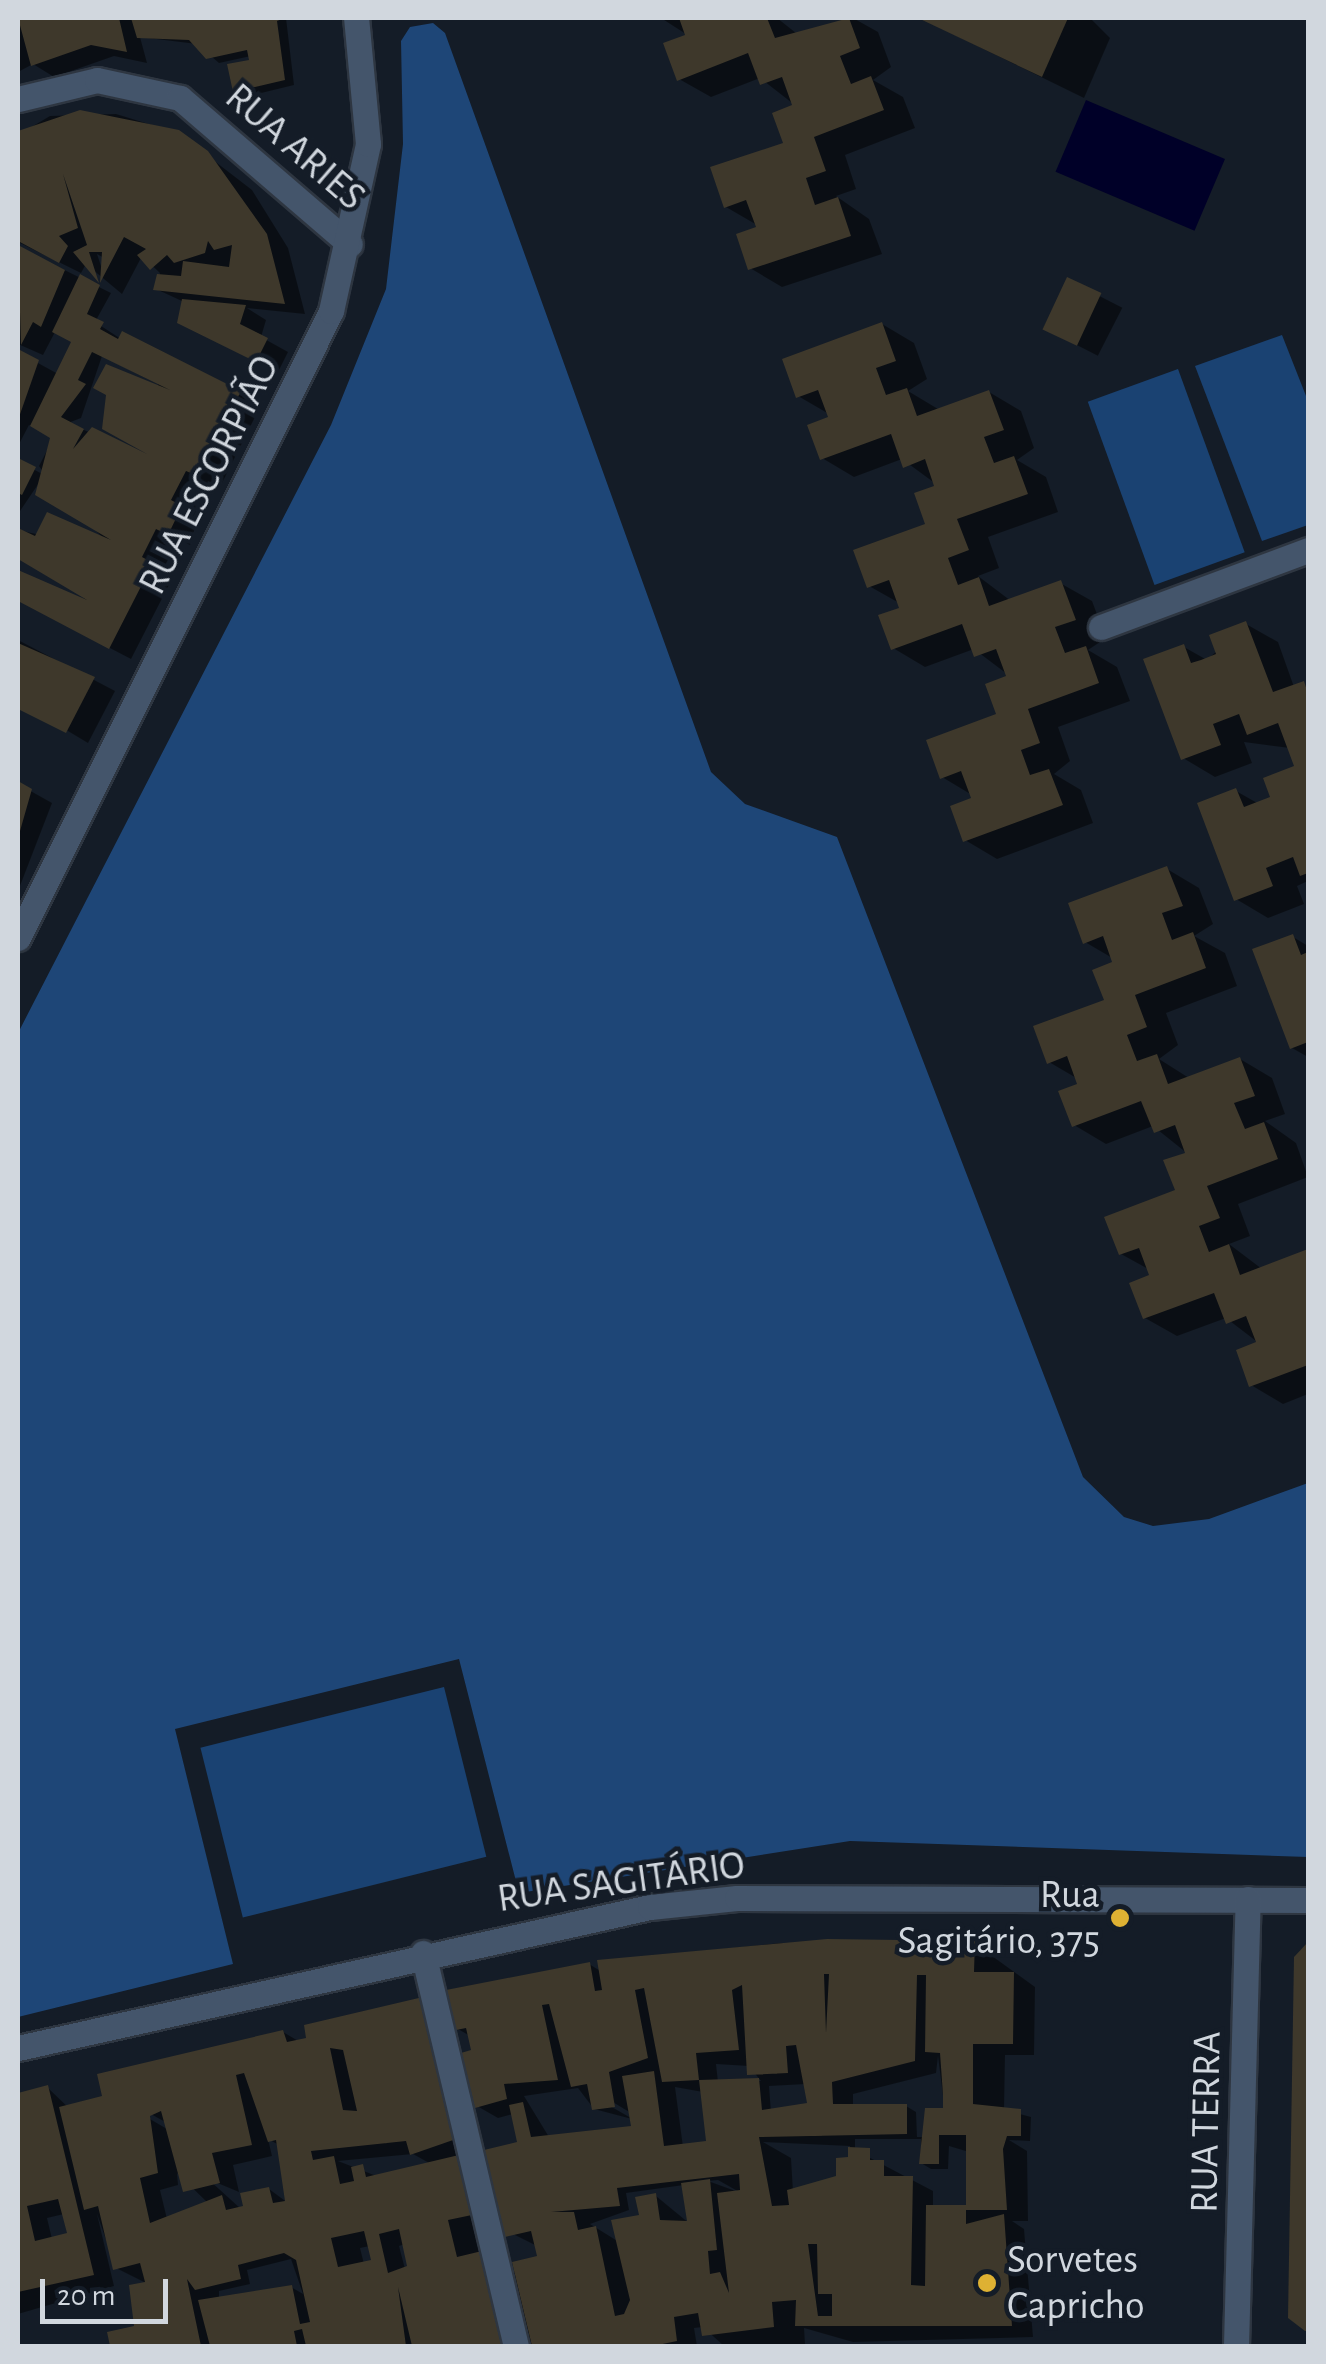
<!DOCTYPE html>
<html>
<head>
<meta charset="utf-8">
<style>
	body { margin:0 }
	#map { position:relative; width:1326px; height:2364px; overflow:hidden; background:#141c27; font-family:"Alegreya Sans",sans-serif }
	div>[style] { position:absolute }
	.green>* { inset:0; background:#1a4272; transform-origin:0 0 }
	.forest>* { inset:0; background:#1e4677 }
	.water>* { inset:0; background:#000028; transform-origin:0 0 }
	.shadow>* { inset:0; background:#0007; transform-origin:0 0 }
	.building>* { inset:0; background:#3e382b; transform-origin:0 0 }
	.roads { filter:drop-shadow(2px 0 #2e3641) drop-shadow(-2px 0 #2e3641) drop-shadow(0 2px #2e3641) drop-shadow(0 -2px #2e3641) }
	.minor>* { height:25px; margin:-12.5px; padding:0 12.5px; transform-origin:12.5px; border-radius:12.5px; background:#44556b }
	.dots>* { width:28px; height:28px; translate:-50% -50%; box-sizing:border-box; border:5px solid #141c27; border-radius:50% }
	span { translate:-50% -50%; white-space:nowrap; text-align:center; line-height:1.15; -webkit-text-stroke:9px #141c27; paint-order:stroke }
	.street-label { font-size:40px; color:#d1d7de }
	.poi-label { font-size:40px; color:#d1d7de }
	.right { translate:-100% -50%; text-align:right }
	.left { translate:0 -50%; text-align:left }
	.frame { position:absolute; inset:0; border:20px solid #d1d7de; pointer-events:none }
	.scale { position:absolute; left:40px; top:2279px; width:128px; height:45px; box-sizing:border-box; border:5px solid #d1d7de; border-top:0; padding-left:12px; font-size:30px; line-height:35px; white-space:nowrap; color:#d1d7de; -webkit-text-stroke:8px #141c27; paint-order:stroke }
</style>
</head>
<body>
<div id="map">
	<div class="green">
		<div style="clip-path:polygon(1282px 335px,1308px 401px,1308px 525px,1262px 541px,1195px 366px)"></div>
		<div style="left:1178px;top:369px;width:195px;height:96px;rotate:70deg"></div>
		<div style="left:444px;top:1687px;width:175px;height:251px;rotate:76deg"></div>
	</div>
	<div class="forest">
		<div style="clip-path:polygon(433px 23px,445px 33px,711px 772px,745px 804px,837px 837px,1083px 1477px,1124px 1517px,1153px 1526px,1209px 1519px,1308px 1483px,1308px 1857px,850px 1841px,519px 1893px,459px 1659px,175px 1729px,233px 1964px,18px 2017px,18px 1033px,331px 425px,386px 289px,403px 144px,401px 41px,410px 27px)"></div>
	</div>
	<div class="water">
		<div style="left:1086px;top:100px;width:151px;height:78px;rotate:23deg"></div>
	</div>
	<div class="shadow">
		<div style="clip-path:polygon(18px 18px,286px 18px,294px 85px,245px 97px,235px 91px,251px 56px,219px 63px,197px 44px,140px 37px,147px 63px,114px 56px,54px 77px,33px 64px,18px 72px)"></div>
		<div style="clip-path:polygon(661px 18px,777px 18px,796px 33px,853px 18px,878px 32px,891px 67px,873px 80px,903px 97px,915px 128px,845px 155px,856px 189px,836px 196px,869px 219px,882px 254px,782px 287px,750px 268px,757px 225px,726px 207px,786px 144px,796px 106px,760px 78px,711px 97px,679px 79px,689px 36px)"></div>
		<div style="clip-path:polygon(920px 18px,1090px 18px,1110px 38px,1084px 98px)"></div>
		<div style="clip-path:polygon(evenodd,116px 114px,178px 133px,252px 190px,288px 248px,305px 314px,247px 308px,266px 320px,261px 337px,288px 352px,278px 372px,202px 334px,184px 302px,156px 289px,160px 273px,142px 256px,122px 294px,86px 264px,81px 273px,18px 242px,18px 135px,50px 116px,116px 114px,97px 254px,104px 258px,103px 272px,97px 254px)"></div>
		<div style="clip-path:polygon(evenodd,18px 247px,111px 293px,95px 322px,121px 339px,261px 405px,220px 487px,208px 481px,190px 545px,179px 539px,162px 571px,173px 577px,131px 659px,18px 600px,18px 572px,91px 610px,78px 588px,18px 557px,18px 530px,117px 552px,43px 477px,18px 514px,18px 461px,46px 476px,39px 466px,54px 437px,29px 425px,18px 446px,18px 352px,58px 374px,74px 341px,55px 332px,43px 355px,18px 344px,18px 247px,102px 356px,158px 384px,151px 459px,68px 423px,81px 418px,102px 356px)"></div>
		<div style="left:1068px;top:280px;width:61px;height:54px;rotate:27deg"></div>
		<div style="clip-path:polygon(882px 324px,914px 343px,927px 379px,908px 391px,938px 409px,989px 392px,1021px 411px,1034px 448px,1017px 460px,1046px 477px,1058px 512px,988px 537px,999px 568px,978px 576px,1011px 601px,1060px 583px,1092px 601px,1106px 638px,1088px 650px,1117px 667px,1130px 701px,1058px 727px,1070px 761px,1054px 774px,1081px 790px,1093px 823px,997px 859px,965px 840px,972px 795px,942px 777px,1000px 716px,1007px 674px,974px 649px,925px 667px,893px 648px,901px 604px,869px 586px,929px 526px,936px 484px,902px 459px,854px 477px,822px 458px,829px 414px,798px 396px)"></div>
		<div style="clip-path:polygon(1246px 624px,1278px 642px,1294px 687px,1308px 687px,1308px 881px,1297px 886px,1304px 904px,1268px 918px,1236px 899px,1236px 791px,1259px 804px,1273px 798px,1298px 768px,1290px 748px,1244px 742px,1252px 763px,1215px 777px,1183px 758px,1184px 647px,1207px 660px)"></div>
		<div style="clip-path:polygon(18px 640px,115px 691px,88px 743px,18px 701px)"></div>
		<div style="clip-path:polygon(18px 784px,52px 803px,18px 891px)"></div>
		<div style="clip-path:polygon(1167px 869px,1199px 888px,1213px 924px,1194px 936px,1225px 953px,1237px 986px,1166px 1013px,1178px 1045px,1159px 1059px,1189px 1078px,1240px 1059px,1272px 1078px,1285px 1114px,1265px 1121px,1296px 1143px,1308px 1177px,1238px 1204px,1250px 1236px,1229px 1244px,1262px 1269px,1308px 1252px,1308px 1394px,1283px 1404px,1251px 1385px,1260px 1344px,1226px 1318px,1177px 1336px,1145px 1318px,1150px 1270px,1121px 1254px,1178px 1192px,1188px 1154px,1153px 1126px,1106px 1144px,1074px 1125px,1078px 1079px,1049px 1062px,1107px 1001px,1114px 959px,1085px 942px)"></div>
		<div style="clip-path:polygon(1293px 937px,1308px 946px,1308px 1057px,1292px 1048px)"></div>
		<div style="clip-path:polygon(evenodd,781px 1943px,974px 1943px,1035px 1987px,1034px 2055px,1005px 2055px,1004px 2110px,1031px 2117px,1030px 2141px,1009px 2140px,1027px 2151px,1028px 2221px,1012px 2221px,1024px 2229px,1033px 2337px,853px 2342px,804px 2328px,805px 2344px,724px 2346px,703px 2327px,694px 2328px,697px 2346px,112px 2346px,110px 2334px,137px 2328px,148px 2284px,116px 2268px,97px 2214px,114px 2286px,18px 2314px,18px 2095px,48px 2088px,72px 2111px,283px 2032px,300px 2042px,422px 2000px,476px 2195px,501px 2210px,520px 2144px,513px 2114px,498px 2118px,477px 2106px,470px 2036px,458px 2029px,589px 1964px,602px 1972px,600px 1962px,781px 1943px,938px 2056px,945px 2111px,927px 2137px,917px 2137px,916px 2112px,906px 2106px,853px 2107px,853px 2094px,936px 2073px,938px 2056px,781px 1943px,716px 2064px,749px 2066px,761px 2081px,718px 2082px,716px 2064px,781px 1943px,806px 2084px,810px 2106px,771px 2112px,769px 2086px,806px 2084px,781px 1943px,675px 2087px,703px 2092px,708px 2143px,683px 2147px,675px 2087px,781px 1943px,578px 2088px,594px 2109px,632px 2119px,634px 2128px,549px 2137px,524px 2096px,578px 2088px,781px 1943px,606px 2098px,631px 2113px,631px 2118px,603px 2102px,606px 2098px,781px 1943px,140px 2108px,167px 2123px,167px 2129px,138px 2112px,140px 2108px,781px 1943px,268px 2139px,279px 2145px,288px 2203px,269px 2189px,241px 2209px,208px 2179px,239px 2192px,233px 2165px,272px 2156px,268px 2139px,781px 1943px,855px 2139px,921px 2139px,921px 2163px,931px 2169px,948px 2169px,949px 2146px,969px 2152px,968px 2208px,933px 2208px,933px 2191px,855px 2150px,855px 2139px,781px 1943px,763px 2142px,850px 2146px,850px 2160px,838px 2179px,793px 2192px,791px 2158px,763px 2142px,781px 1943px,413px 2154px,431px 2164px,379px 2177px,338px 2161px,413px 2154px,781px 1943px,177px 2173px,208px 2203px,167px 2219px,160px 2190px,178px 2185px,177px 2173px,781px 1943px,718px 2180px,741px 2193px,708px 2181px,718px 2180px,781px 1943px,684px 2185px,690px 2224px,656px 2196px,619px 2242px,590px 2224px,629px 2210px,626px 2193px,684px 2185px,781px 1943px,64px 2214px,70px 2235px,52px 2239px,47px 2218px,64px 2214px,781px 1943px,507px 2231px,537px 2246px,540px 2258px,518px 2275px,483px 2255px,479px 2237px,507px 2231px,781px 1943px,405px 2244px,410px 2268px,405px 2269px,399px 2246px,405px 2244px,781px 1943px,370px 2246px,374px 2262px,364px 2264px,360px 2248px,370px 2246px,781px 1943px,291px 2259px,303px 2294px,291px 2287px,219px 2299px,219px 2291px,250px 2284px,247px 2270px,291px 2259px)"></div>
		<div style="clip-path:polygon(1308px 1946px,1308px 2331px,1290px 2317px,1297px 1958px)"></div>
	</div>
	<div class="building">
		<div style="clip-path:polygon(18px 18px,119px 18px,127px 52px,91px 45px,31px 66px)"></div>
		<div style="clip-path:polygon(131px 18px,285px 18px,277px 21px,285px 80px,233px 92px,227px 64px,249px 60px,247px 50px,206px 59px,189px 40px,137px 38px)"></div>
		<div style="clip-path:polygon(679px 18px,767px 18px,775px 38px,849px 18px,860px 48px,840px 56px,851px 84px,871px 76px,884px 110px,814px 137px,826px 171px,806px 178px,815px 205px,838px 197px,851px 236px,748px 270px,736px 234px,756px 227px,746px 200px,724px 208px,710px 167px,783px 143px,772px 113px,792px 105px,782px 77px,760px 85px,748px 53px,677px 81px,663px 43px,685px 35px)"></div>
		<div style="clip-path:polygon(918px 18px,1068px 18px,1042px 77px)"></div>
		<div style="clip-path:polygon(80px 110px,179px 130px,208px 151px,267px 234px,285px 304px,153px 290px,157px 274px,181px 276px,183px 261px,229px 267px,232px 245px,214px 250px,208px 241px,205px 253px,174px 263px,167px 255px,150px 270px,137px 255px,146px 249px,124px 237px,100px 283px,102px 252px,89px 252px,99px 283px,73px 252px,87px 245px,63px 174px,78px 228px,59px 236px,68px 246px,59px 263px,18px 241px,18px 131px)"></div>
		<div style="clip-path:polygon(18px 245px,65px 270px,41px 327px,33px 322px,21px 345px)"></div>
		<div style="clip-path:polygon(evenodd,80px 274px,100px 285px,87px 314px,104px 322px,100px 329px,118px 339px,122px 331px,241px 391px,198px 476px,186px 471px,171px 500px,182px 506px,168px 535px,156px 529px,142px 557px,153px 563px,109px 649px,18px 601px,18px 570px,87px 600px,18px 559px,18px 528px,35px 536px,47px 512px,111px 540px,35px 495px,50px 438px,30px 426px,71px 342px,52px 332px,80px 274px,92px 352px,170px 390px,106px 364px,93px 388px,106px 395px,102px 429px,147px 454px,92px 427px,73px 449px,84px 429px,61px 417px,86px 384px,78px 380px,92px 352px)"></div>
		<div style="left:1067px;top:277px;width:38px;height:58px;rotate:25deg"></div>
		<div style="clip-path:polygon(182px 299px,246px 305px,240px 324px,268px 338px,256px 362px,177px 323px)"></div>
		<div style="clip-path:polygon(882px 322px,896px 361px,876px 368px,886px 395px,907px 388px,917px 416px,989px 390px,1004px 430px,984px 437px,994px 463px,1014px 456px,1028px 494px,957px 519px,969px 550px,948px 558px,958px 585px,979px 577px,989px 606px,1061px 580px,1076px 620px,1055px 627px,1065px 653px,1086px 646px,1099px 683px,1028px 709px,1040px 743px,1021px 750px,1030px 775px,1049px 769px,1063px 805px,963px 842px,950px 806px,971px 798px,961px 771px,940px 779px,926px 740px,996px 714px,985px 684px,1006px 676px,996px 649px,974px 657px,962px 624px,891px 650px,878px 615px,899px 608px,889px 580px,867px 588px,853px 550px,925px 524px,914px 493px,934px 486px,925px 459px,903px 468px,891px 434px,820px 460px,807px 425px,828px 417px,818px 390px,796px 398px,782px 359px)"></div>
		<div style="clip-path:polygon(18px 349px,39px 360px,18px 420px)"></div>
		<div style="clip-path:polygon(18px 458px,36px 467px,22px 495px,18px 493px)"></div>
		<div style="clip-path:polygon(1246px 621px,1273px 692px,1304px 681px,1308px 694px,1308px 873px,1300px 876px,1293px 857px,1266px 868px,1273px 886px,1234px 901px,1197px 803px,1236px 788px,1244px 807px,1270px 797px,1263px 778px,1294px 766px,1278px 723px,1247px 735px,1239px 714px,1213px 724px,1221px 745px,1181px 760px,1143px 659px,1184px 644px,1191px 663px,1201px 660px,1216px 654px,1209px 635px)"></div>
		<div style="clip-path:polygon(18px 643px,95px 677px,66px 733px,18px 709px)"></div>
		<div style="clip-path:polygon(18px 781px,32px 789px,18px 838px)"></div>
		<div style="clip-path:polygon(1167px 866px,1183px 906px,1162px 913px,1172px 940px,1193px 932px,1206px 968px,1135px 995px,1147px 1027px,1127px 1035px,1137px 1061px,1157px 1054px,1168px 1084px,1240px 1057px,1255px 1096px,1234px 1103px,1245px 1129px,1264px 1122px,1278px 1159px,1207px 1186px,1220px 1218px,1199px 1226px,1209px 1252px,1229px 1244px,1240px 1275px,1308px 1249px,1308px 1365px,1249px 1387px,1236px 1350px,1256px 1342px,1246px 1316px,1226px 1324px,1214px 1293px,1143px 1319px,1129px 1283px,1149px 1275px,1139px 1248px,1119px 1255px,1104px 1217px,1175px 1190px,1163px 1160px,1185px 1153px,1175px 1125px,1154px 1133px,1141px 1101px,1072px 1127px,1058px 1091px,1077px 1084px,1067px 1056px,1047px 1064px,1033px 1026px,1104px 1000px,1092px 970px,1112px 962px,1103px 936px,1083px 944px,1068px 903px)"></div>
		<div style="clip-path:polygon(1293px 934px,1301px 955px,1308px 952px,1308px 1042px,1290px 1049px,1252px 949px)"></div>
		<div style="clip-path:polygon(evenodd,827px 1939px,975px 1941px,974px 1972px,1014px 1972px,1013px 2044px,973px 2044px,973px 2104px,1021px 2109px,1021px 2136px,1007px 2136px,1003px 2149px,1007px 2210px,966px 2210px,966px 2224px,1004px 2214px,1012px 2326px,795px 2326px,796px 2300px,772px 2302px,774px 2327px,702px 2336px,698px 2313px,674px 2317px,677px 2341px,653px 2346px,532px 2346px,512px 2262px,537px 2256px,531px 2231px,505px 2237px,484px 2150px,517px 2142px,509px 2105px,523px 2102px,531px 2137px,631px 2126px,622px 2076px,654px 2071px,664px 2146px,706px 2141px,699px 2080px,662px 2082px,644px 1988px,635px 1990px,648px 2058px,609px 2072px,615px 2107px,592px 2110px,587px 2084px,571px 2087px,549px 2004px,542px 2005px,558px 2080px,504px 2084px,507px 2099px,475px 2108px,461px 2053px,471px 2050px,466px 2028px,456px 2030px,446px 1990px,590px 1962px,595px 1991px,602px 1990px,597px 1960px,827px 1939px,824px 1974px,829px 1974px,826px 2033px,824px 1974px,827px 1939px,917px 1975px,926px 1975px,925px 2052px,940px 2053px,943px 2095px,943px 2108px,925px 2108px,919px 2164px,939px 2164px,939px 2135px,966px 2135px,966px 2205px,926px 2205px,925px 2286px,911px 2285px,913px 2176px,884px 2176px,884px 2160px,870px 2160px,870px 2148px,848px 2147px,848px 2157px,836px 2158px,836px 2176px,787px 2190px,789px 2205px,772px 2206px,759px 2137px,907px 2134px,907px 2104px,833px 2104px,832px 2082px,915px 2061px,917px 1975px,827px 1939px,742px 1985px,747px 2075px,788px 2073px,786px 2046px,796px 2045px,807px 2103px,762px 2110px,759px 2078px,699px 2080px,696px 2053px,739px 2050px,732px 1990px,742px 1985px,827px 1939px,739px 2174px,740px 2190px,717px 2193px,729px 2293px,720px 2272px,710px 2274px,708px 2251px,717px 2250px,710px 2179px,681px 2183px,687px 2221px,660px 2220px,656px 2193px,635px 2197px,639px 2215px,611px 2220px,630px 2300px,624px 2314px,615px 2316px,596px 2226px,578px 2230px,574px 2212px,551px 2212px,620px 2206px,617px 2188px,739px 2174px,827px 1939px,808px 2244px,817px 2244px,818px 2294px,832px 2294px,832px 2316px,818px 2316px,808px 2244px)"></div>
		<div style="clip-path:polygon(1308px 1942px,1308px 2331px,1305px 2331px,1288px 2318px,1294px 1957px)"></div>
		<div style="clip-path:polygon(evenodd,423px 1997px,456px 2139px,410px 2155px,406px 2141px,311px 2151px,313px 2160px,334px 2156px,340px 2184px,354px 2181px,351px 2167px,363px 2164px,366px 2177px,459px 2155px,472px 2215px,448px 2220px,457px 2257px,482px 2251px,503px 2346px,412px 2346px,398px 2287px,406px 2346px,306px 2346px,302px 2329px,294px 2331px,297px 2346px,210px 2346px,198px 2300px,292px 2285px,300px 2324px,310px 2322px,296px 2260px,284px 2253px,238px 2265px,241px 2279px,195px 2290px,187px 2279px,201px 2346px,110px 2346px,107px 2332px,134px 2326px,129px 2285px,145px 2282px,140px 2263px,113px 2270px,98px 2206px,84px 2210px,59px 2107px,102px 2096px,97px 2074px,283px 2030px,287px 2042px,306px 2038px,304px 2025px,423px 1997px,330px 2048px,343px 2050px,357px 2111px,343px 2110px,330px 2048px,423px 1997px,244px 2073px,268px 2142px,276px 2140px,285px 2201px,273px 2203px,269px 2187px,240px 2193px,243px 2206px,226px 2210px,222px 2195px,150px 2223px,140px 2178px,158px 2173px,150px 2116px,161px 2111px,183px 2192px,220px 2183px,212px 2153px,252px 2145px,236px 2075px,244px 2073px,423px 1997px,399px 2229px,407px 2266px,388px 2273px,379px 2234px,399px 2229px,423px 1997px,364px 2231px,371px 2260px,338px 2267px,331px 2238px,364px 2231px)"></div>
		<div style="clip-path:polygon(evenodd,48px 2085px,94px 2275px,18px 2292px,18px 2093px,48px 2085px,58px 2199px,67px 2233px,35px 2241px,27px 2206px,58px 2199px)"></div>
	</div>
	<div class="roads">
		<div class="minor">
			<div style="left:18px;top:99px;width:81px;rotate:-13.5deg"></div>
			<div style="left:97px;top:80px;width:85px;rotate:12.2deg"></div>
			<div style="left:180px;top:98px;width:224px;rotate:40.7deg"></div>
			<div style="left:1101px;top:627px;width:221px;rotate:-20.4deg"></div>
			<div style="left:18px;top:938px;width:701px;rotate:-63.47deg"></div>
			<div style="left:331px;top:311px;width:171px;rotate:-77.5deg"></div>
			<div style="left:368px;top:144px;width:127px;rotate:-95.4deg"></div>
			<div style="left:423px;top:1953px;width:404px;rotate:76.7deg"></div>
			<div style="left:18px;top:2048px;width:648px;rotate:-12.58deg"></div>
			<div style="left:650px;top:1907px;width:87px;rotate:-5.9deg"></div>
			<div style="left:737px;top:1898px;width:571px;rotate:0.2deg"></div>
			<div style="left:1236px;top:2346px;width:447px;rotate:-88.5deg"></div>
		</div>
	</div>
	<div class="dots">
		<div style="left:1120px;top:1918px;background:#deb133"></div>
		<div style="left:987px;top:2283px;background:#deb133"></div>
	</div>
	<div class="street-label">
		<span style="left:295px;top:147px;rotate:41deg">RUA ARIES</span>
		<span style="left:209px;top:475px;rotate:-63deg">RUA ESCORPIÃO</span>
		<span style="left:621px;top:1882px;rotate:-8deg">RUA SAGITÁRIO</span>
		<span style="left:1206px;top:2122px;rotate:-89deg">RUA TERRA</span>
	</div>
	<div class="poi-label">
		<span class="right" style="left:1100px;top:1918px">Rua<br>Sagitário, 375</span>
		<span class="left" style="left:1007px;top:2283px">Sorvetes<br>Capricho</span>
	</div>
	<div class="frame"></div>
	<div class="scale">20 m</div>
</div>
</body>
</html>
